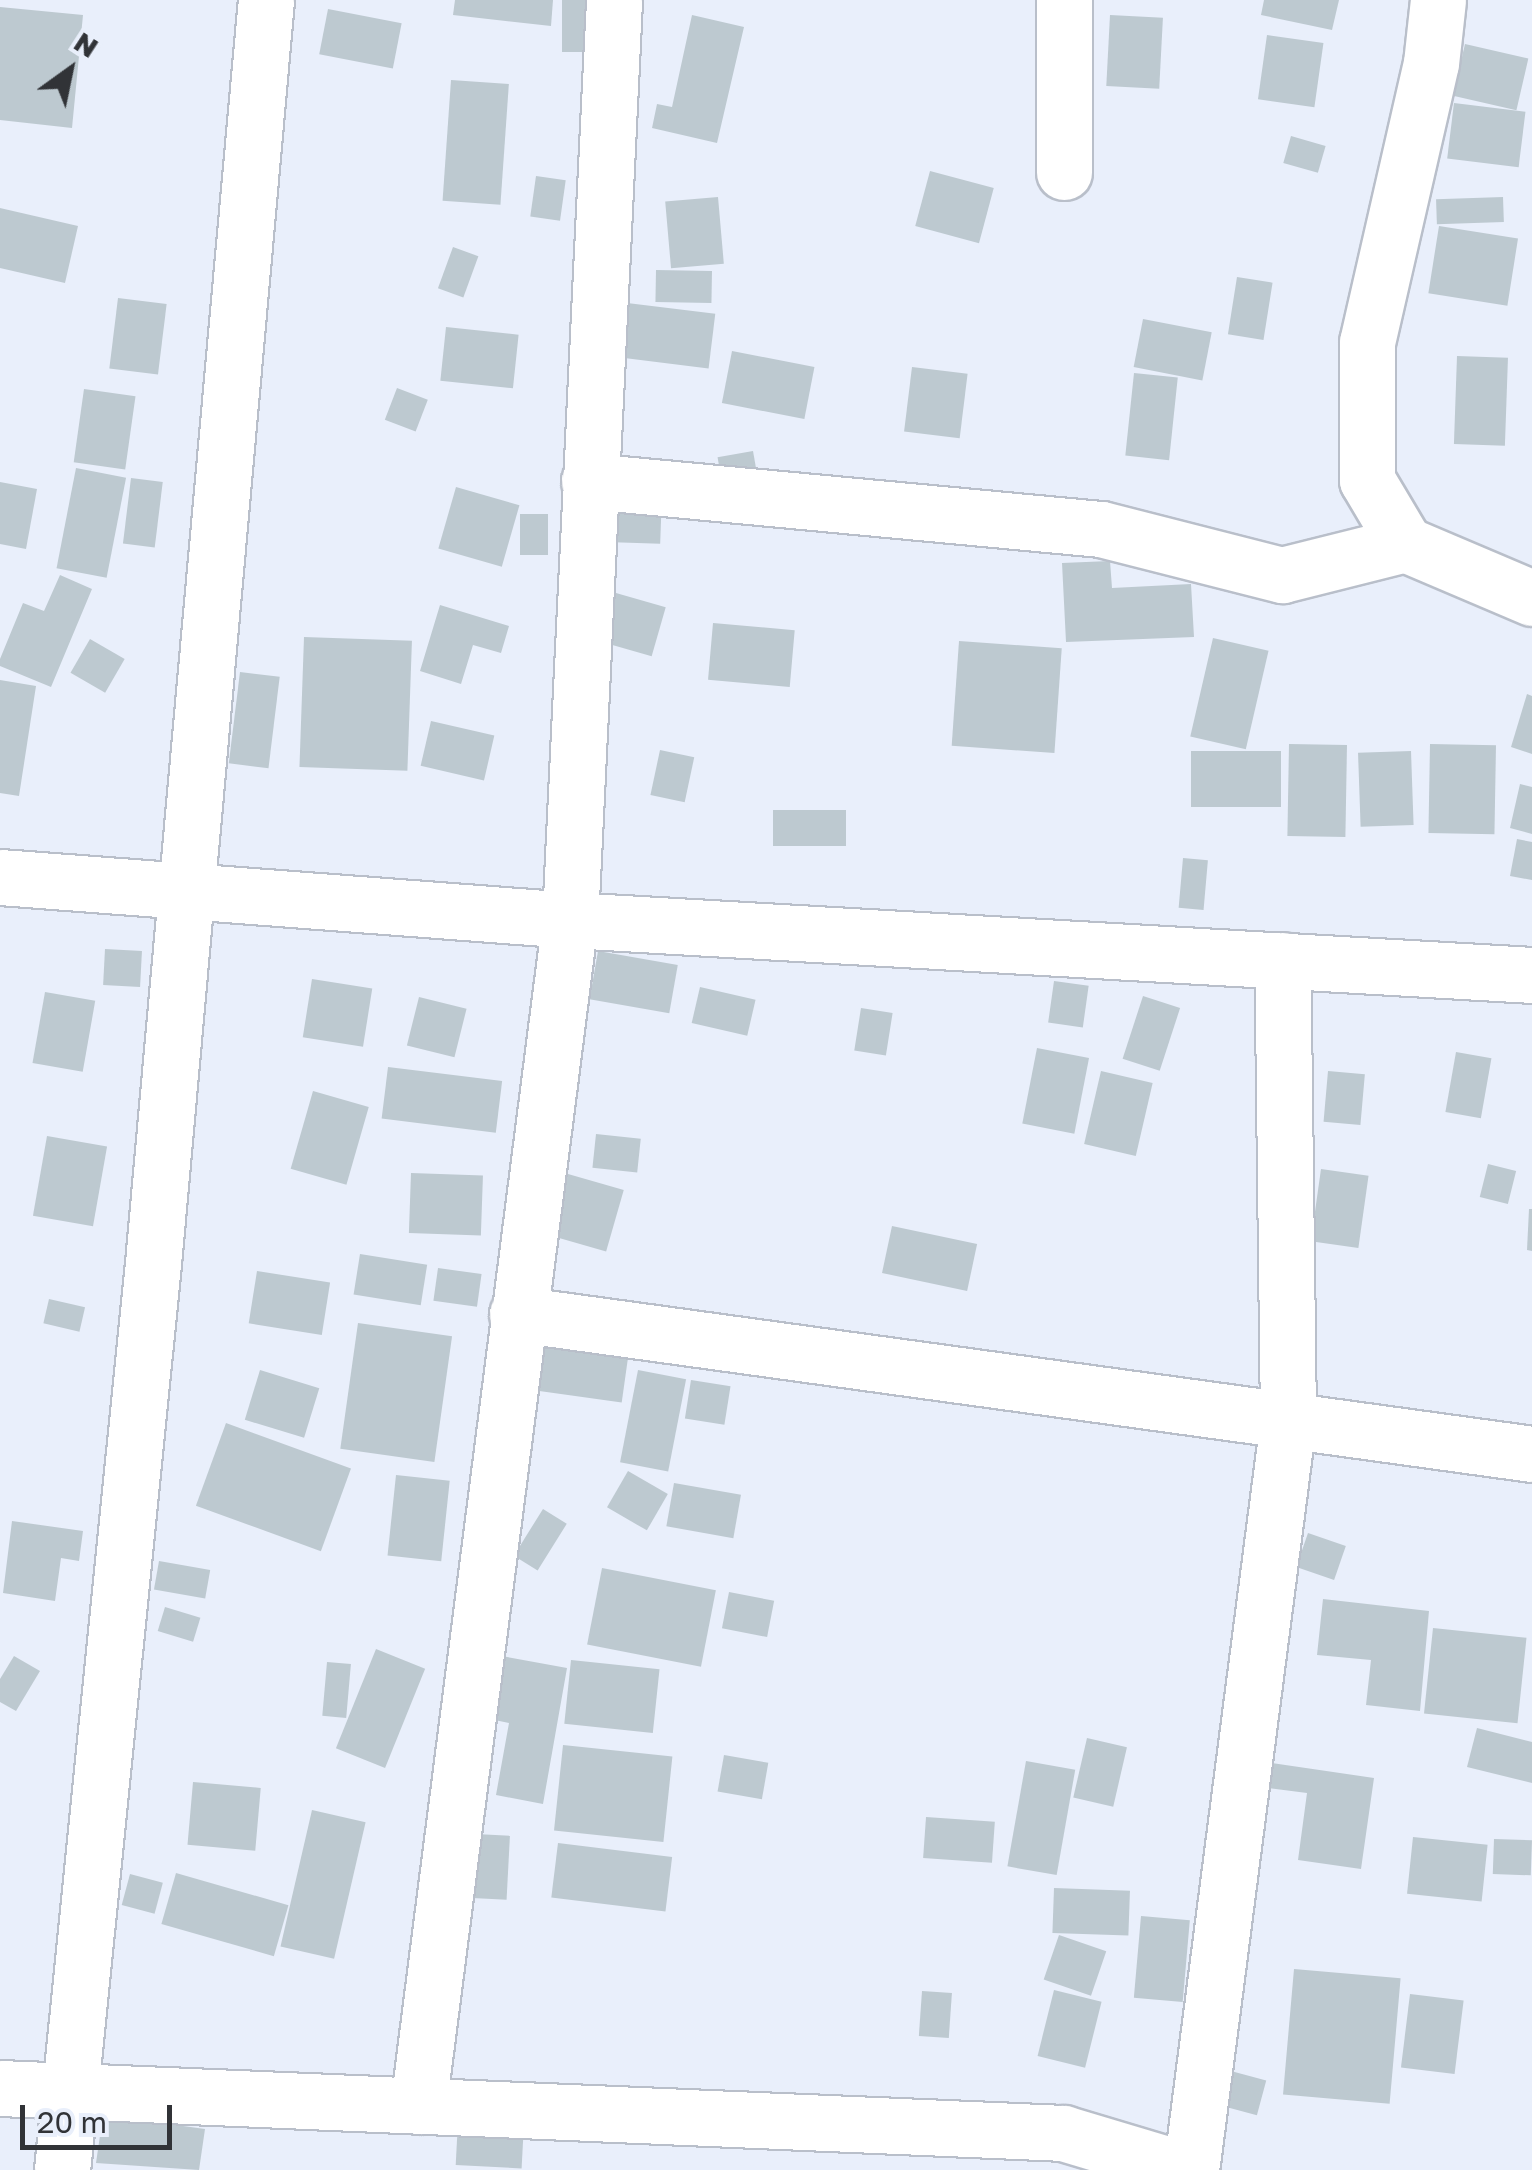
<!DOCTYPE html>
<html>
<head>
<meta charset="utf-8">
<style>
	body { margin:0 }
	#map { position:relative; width:1532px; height:2170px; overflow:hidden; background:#e9effb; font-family:"Golos Text",sans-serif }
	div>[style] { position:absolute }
	.building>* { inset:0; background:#bdc9d0; transform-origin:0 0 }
	.roads { filter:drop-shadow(2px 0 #b9bfca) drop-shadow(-2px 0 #b9bfca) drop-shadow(0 2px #b9bfca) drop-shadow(0 -2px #b9bfca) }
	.minor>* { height:55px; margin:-27.5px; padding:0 27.5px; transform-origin:27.5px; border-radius:27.5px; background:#fff }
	span { translate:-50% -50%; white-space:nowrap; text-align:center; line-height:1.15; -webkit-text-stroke:10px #e9effb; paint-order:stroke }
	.north { position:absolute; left:20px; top:20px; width:100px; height:100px; -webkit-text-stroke:8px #e9effb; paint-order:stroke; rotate:33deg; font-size:28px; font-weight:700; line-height:40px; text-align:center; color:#313337 }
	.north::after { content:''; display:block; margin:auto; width:35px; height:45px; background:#313337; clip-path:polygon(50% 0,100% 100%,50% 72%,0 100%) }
	.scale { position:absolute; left:20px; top:2105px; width:152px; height:45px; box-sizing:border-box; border:5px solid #313337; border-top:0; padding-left:12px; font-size:30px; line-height:35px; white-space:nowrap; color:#313337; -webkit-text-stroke:8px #e9effb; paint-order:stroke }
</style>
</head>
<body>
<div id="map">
	<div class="building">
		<div style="clip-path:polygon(455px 0,553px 0,551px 26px,453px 15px)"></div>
		<div style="left:562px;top:0;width:34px;height:52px"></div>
		<div style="clip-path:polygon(1264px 0,1339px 0,1332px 30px,1261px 15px)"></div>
		<div style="clip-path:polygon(0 7px,83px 15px,72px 128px,0 120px)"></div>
		<div style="left:328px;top:9px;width:75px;height:46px;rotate:11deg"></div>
		<div style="clip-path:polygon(692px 15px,744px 27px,717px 143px,652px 128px,657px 104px,672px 107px)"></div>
		<div style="left:1110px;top:15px;width:53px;height:71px;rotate:3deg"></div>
		<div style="left:1267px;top:35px;width:57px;height:65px;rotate:8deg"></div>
		<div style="left:1465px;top:44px;width:65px;height:53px;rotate:13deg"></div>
		<div style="left:451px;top:80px;width:58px;height:121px;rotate:4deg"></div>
		<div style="left:1454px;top:103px;width:72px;height:56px;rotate:7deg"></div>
		<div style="left:1291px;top:136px;width:36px;height:28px;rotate:16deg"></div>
		<div style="left:930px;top:171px;width:66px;height:57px;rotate:15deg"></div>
		<div style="left:536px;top:176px;width:30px;height:41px;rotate:8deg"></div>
		<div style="left:718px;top:197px;width:67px;height:53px;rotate:85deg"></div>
		<div style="left:1503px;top:197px;width:25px;height:67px;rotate:88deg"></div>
		<div style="clip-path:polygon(0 208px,78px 226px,65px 283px,0 268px)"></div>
		<div style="left:1439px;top:226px;width:80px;height:68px;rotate:9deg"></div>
		<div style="left:453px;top:247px;width:27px;height:44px;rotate:20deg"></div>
		<div style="left:656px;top:270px;width:56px;height:32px;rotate:1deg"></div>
		<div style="left:1237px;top:277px;width:36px;height:58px;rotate:9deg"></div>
		<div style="left:118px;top:298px;width:49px;height:71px;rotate:7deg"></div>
		<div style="left:619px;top:302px;width:97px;height:55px;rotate:7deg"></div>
		<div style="left:1143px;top:319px;width:70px;height:49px;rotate:11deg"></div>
		<div style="left:446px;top:327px;width:73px;height:54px;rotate:6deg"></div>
		<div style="left:732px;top:351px;width:84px;height:53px;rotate:11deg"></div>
		<div style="left:1457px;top:356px;width:51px;height:88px;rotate:2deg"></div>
		<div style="left:912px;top:367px;width:56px;height:65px;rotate:7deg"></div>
		<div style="left:1134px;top:373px;width:44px;height:83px;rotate:6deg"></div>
		<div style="left:397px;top:388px;width:33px;height:34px;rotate:21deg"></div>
		<div style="left:84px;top:389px;width:52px;height:74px;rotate:8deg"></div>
		<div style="left:753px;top:451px;width:54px;height:36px;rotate:80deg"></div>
		<div style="left:76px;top:468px;width:51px;height:102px;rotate:11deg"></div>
		<div style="left:131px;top:478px;width:32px;height:66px;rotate:7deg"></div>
		<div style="clip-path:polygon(0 482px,37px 489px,26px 549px,0 544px)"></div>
		<div style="left:456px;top:487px;width:66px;height:64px;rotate:16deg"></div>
		<div style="left:608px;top:491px;width:54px;height:51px;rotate:2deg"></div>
		<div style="left:520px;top:514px;width:28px;height:41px"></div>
		<div style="clip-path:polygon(1110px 561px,1112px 588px,1191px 584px,1194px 637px,1066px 642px,1062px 563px)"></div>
		<div style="clip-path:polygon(60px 575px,92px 589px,51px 687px,0 666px,0 659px,23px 603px,44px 611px)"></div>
		<div style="left:609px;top:591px;width:59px;height:51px;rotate:16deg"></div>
		<div style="clip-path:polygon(440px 605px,509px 626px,501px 653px,473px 645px,461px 684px,420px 671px)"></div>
		<div style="left:713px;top:623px;width:82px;height:57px;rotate:5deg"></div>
		<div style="left:304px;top:637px;width:108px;height:130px;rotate:2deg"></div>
		<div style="left:1213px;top:638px;width:57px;height:101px;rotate:13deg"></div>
		<div style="left:90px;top:639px;width:40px;height:39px;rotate:30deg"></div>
		<div style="left:959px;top:641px;width:103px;height:105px;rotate:4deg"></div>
		<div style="left:240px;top:672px;width:40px;height:92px;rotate:7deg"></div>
		<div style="clip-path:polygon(0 680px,36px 686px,19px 796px,0 793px)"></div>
		<div style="clip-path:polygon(1527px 694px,1532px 696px,1532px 754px,1511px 747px)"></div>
		<div style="left:431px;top:721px;width:65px;height:46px;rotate:13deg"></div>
		<div style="left:1289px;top:744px;width:58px;height:92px;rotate:1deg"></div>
		<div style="left:1430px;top:744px;width:66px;height:89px;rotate:1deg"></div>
		<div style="left:660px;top:750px;width:35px;height:46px;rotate:12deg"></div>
		<div style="left:1191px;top:751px;width:90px;height:56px"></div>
		<div style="left:1411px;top:751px;width:74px;height:53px;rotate:88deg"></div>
		<div style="clip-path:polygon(1520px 784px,1532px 787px,1532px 834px,1510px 828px)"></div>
		<div style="left:773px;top:810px;width:73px;height:36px"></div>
		<div style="clip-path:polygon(1517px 839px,1532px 842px,1532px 880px,1510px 876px)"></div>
		<div style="left:1183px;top:858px;width:25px;height:50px;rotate:5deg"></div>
		<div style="left:105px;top:949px;width:37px;height:36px;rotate:3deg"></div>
		<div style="left:598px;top:951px;width:81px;height:49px;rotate:10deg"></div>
		<div style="left:312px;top:979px;width:61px;height:59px;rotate:9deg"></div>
		<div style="left:1054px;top:981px;width:35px;height:42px;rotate:8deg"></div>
		<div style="left:700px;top:987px;width:57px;height:37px;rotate:13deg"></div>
		<div style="left:45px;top:992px;width:51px;height:72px;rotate:10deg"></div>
		<div style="left:1143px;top:996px;width:39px;height:66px;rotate:18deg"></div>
		<div style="left:419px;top:997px;width:49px;height:50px;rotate:14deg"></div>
		<div style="left:861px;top:1008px;width:32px;height:43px;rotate:9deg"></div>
		<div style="left:1037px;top:1048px;width:53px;height:77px;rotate:11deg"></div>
		<div style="left:1456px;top:1052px;width:36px;height:61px;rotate:10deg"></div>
		<div style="left:388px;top:1067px;width:115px;height:52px;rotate:7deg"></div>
		<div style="left:1101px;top:1071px;width:53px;height:75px;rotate:13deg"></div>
		<div style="left:1328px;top:1071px;width:37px;height:51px;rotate:5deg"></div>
		<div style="left:313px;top:1091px;width:58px;height:81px;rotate:16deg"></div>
		<div style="left:596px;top:1134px;width:45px;height:34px;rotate:6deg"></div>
		<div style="left:47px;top:1136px;width:61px;height:81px;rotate:10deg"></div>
		<div style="left:1488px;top:1164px;width:29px;height:34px;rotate:14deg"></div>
		<div style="left:1321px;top:1169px;width:48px;height:73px;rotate:8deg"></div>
		<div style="left:411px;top:1173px;width:72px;height:60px;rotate:2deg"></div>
		<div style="left:568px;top:1174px;width:58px;height:64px;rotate:16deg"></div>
		<div style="clip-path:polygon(1529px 1209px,1532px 1209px,1532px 1251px,1527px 1250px)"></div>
		<div style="left:892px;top:1226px;width:87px;height:48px;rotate:12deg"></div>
		<div style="left:360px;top:1254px;width:68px;height:41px;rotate:9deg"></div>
		<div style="left:438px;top:1268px;width:44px;height:33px;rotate:8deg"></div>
		<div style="left:257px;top:1271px;width:74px;height:53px;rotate:9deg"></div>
		<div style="left:49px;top:1299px;width:37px;height:25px;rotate:13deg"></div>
		<div style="left:358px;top:1323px;width:95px;height:127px;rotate:8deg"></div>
		<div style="left:536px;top:1337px;width:94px;height:53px;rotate:8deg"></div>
		<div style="left:260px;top:1370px;width:62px;height:52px;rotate:17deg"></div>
		<div style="left:638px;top:1370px;width:49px;height:94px;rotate:11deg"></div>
		<div style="left:691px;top:1380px;width:40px;height:39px;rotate:9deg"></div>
		<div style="left:226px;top:1423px;width:133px;height:88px;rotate:20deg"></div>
		<div style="left:628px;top:1471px;width:46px;height:42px;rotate:30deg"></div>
		<div style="left:396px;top:1475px;width:54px;height:81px;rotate:6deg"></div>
		<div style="left:674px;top:1483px;width:68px;height:44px;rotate:10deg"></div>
		<div style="left:543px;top:1509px;width:28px;height:55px;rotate:32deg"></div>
		<div style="clip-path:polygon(12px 1521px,83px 1531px,79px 1561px,61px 1558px,55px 1601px,3px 1593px)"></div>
		<div style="left:1308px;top:1533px;width:40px;height:36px;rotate:19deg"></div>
		<div style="left:159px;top:1561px;width:52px;height:29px;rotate:10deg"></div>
		<div style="left:602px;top:1568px;width:116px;height:78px;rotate:11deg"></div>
		<div style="left:729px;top:1592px;width:46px;height:37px;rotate:11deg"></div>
		<div style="clip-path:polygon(1323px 1599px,1429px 1611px,1420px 1711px,1366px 1705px,1371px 1660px,1317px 1655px)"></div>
		<div style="left:165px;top:1607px;width:37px;height:25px;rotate:17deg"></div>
		<div style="left:1433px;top:1628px;width:94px;height:86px;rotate:6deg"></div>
		<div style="left:376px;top:1649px;width:53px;height:107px;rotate:22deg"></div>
		<div style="clip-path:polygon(496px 1655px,567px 1668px,543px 1804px,496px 1795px,509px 1723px,485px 1718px)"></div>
		<div style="clip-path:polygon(14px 1656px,40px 1671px,16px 1711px,0 1702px,0 1679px)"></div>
		<div style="left:571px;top:1660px;width:89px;height:64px;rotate:6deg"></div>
		<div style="left:327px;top:1662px;width:24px;height:54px;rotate:5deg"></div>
		<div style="clip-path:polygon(1477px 1728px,1532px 1742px,1532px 1783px,1467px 1767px)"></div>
		<div style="left:1087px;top:1738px;width:41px;height:61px;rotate:13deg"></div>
		<div style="left:563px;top:1745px;width:110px;height:86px;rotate:6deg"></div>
		<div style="left:724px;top:1755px;width:45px;height:37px;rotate:10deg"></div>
		<div style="left:1026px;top:1761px;width:50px;height:107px;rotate:10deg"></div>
		<div style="clip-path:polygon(1264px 1762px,1374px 1778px,1361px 1869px,1298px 1860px,1307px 1793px,1261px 1787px)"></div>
		<div style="left:193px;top:1782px;width:68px;height:63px;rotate:5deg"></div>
		<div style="left:312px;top:1810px;width:55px;height:140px;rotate:13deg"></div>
		<div style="left:926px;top:1817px;width:69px;height:41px;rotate:4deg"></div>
		<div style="left:456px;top:1833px;width:54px;height:64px;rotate:3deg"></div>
		<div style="left:1413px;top:1837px;width:75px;height:57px;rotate:6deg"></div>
		<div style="left:1494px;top:1839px;width:38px;height:35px;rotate:2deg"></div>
		<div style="left:558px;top:1843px;width:115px;height:55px;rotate:7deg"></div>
		<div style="left:176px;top:1873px;width:117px;height:53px;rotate:16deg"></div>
		<div style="left:130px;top:1874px;width:34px;height:32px;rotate:15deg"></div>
		<div style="left:1054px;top:1888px;width:76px;height:45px;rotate:2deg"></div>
		<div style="left:1141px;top:1916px;width:49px;height:82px;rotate:5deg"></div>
		<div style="left:1059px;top:1935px;width:50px;height:47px;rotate:19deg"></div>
		<div style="left:1294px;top:1969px;width:107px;height:126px;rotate:5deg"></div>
		<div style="left:1054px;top:1990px;width:49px;height:68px;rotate:14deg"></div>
		<div style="left:922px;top:1991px;width:30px;height:45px;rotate:4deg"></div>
		<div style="left:1410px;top:1994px;width:54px;height:74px;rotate:7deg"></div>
		<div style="left:1216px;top:2067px;width:52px;height:36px;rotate:15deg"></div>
		<div style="clip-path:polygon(103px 2115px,205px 2129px,199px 2170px,96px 2163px)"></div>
		<div style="left:458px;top:2121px;width:66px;height:44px;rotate:3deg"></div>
	</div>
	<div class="roads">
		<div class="minor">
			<div style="left:1064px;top:0;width:172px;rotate:90deg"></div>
			<div style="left:1438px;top:0;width:63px;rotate:96.3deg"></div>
			<div style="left:1431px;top:63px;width:286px;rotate:102.9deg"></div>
			<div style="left:1367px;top:342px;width:138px;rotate:90deg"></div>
			<div style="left:1367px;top:480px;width:74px;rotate:59.3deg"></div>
			<div style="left:1405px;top:544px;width:138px;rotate:23deg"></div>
			<div style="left:589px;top:481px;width:514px;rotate:5.36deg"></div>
			<div style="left:1101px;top:529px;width:187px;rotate:14.3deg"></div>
			<div style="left:1282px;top:575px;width:127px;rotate:-14.1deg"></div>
			<div style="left:0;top:877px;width:572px;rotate:4.31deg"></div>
			<div style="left:570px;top:920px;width:964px;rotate:3.27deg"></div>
			<div style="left:517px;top:1314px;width:1025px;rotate:7.85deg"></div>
			<div style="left:0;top:2088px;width:1064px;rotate:2.42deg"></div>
			<div style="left:1063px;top:2133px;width:128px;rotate:16.7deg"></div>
			<div style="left:418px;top:2106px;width:1196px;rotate:-82.7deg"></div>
			<div style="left:570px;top:920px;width:921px;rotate:-87.26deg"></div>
			<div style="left:62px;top:2170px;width:912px;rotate:-84.27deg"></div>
			<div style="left:153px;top:1263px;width:1268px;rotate:-84.89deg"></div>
			<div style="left:1191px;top:2170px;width:755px;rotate:-82.62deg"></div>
			<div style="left:1288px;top:1421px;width:461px;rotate:-90.7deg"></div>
		</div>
	</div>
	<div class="north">N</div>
	<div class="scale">20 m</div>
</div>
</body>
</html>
